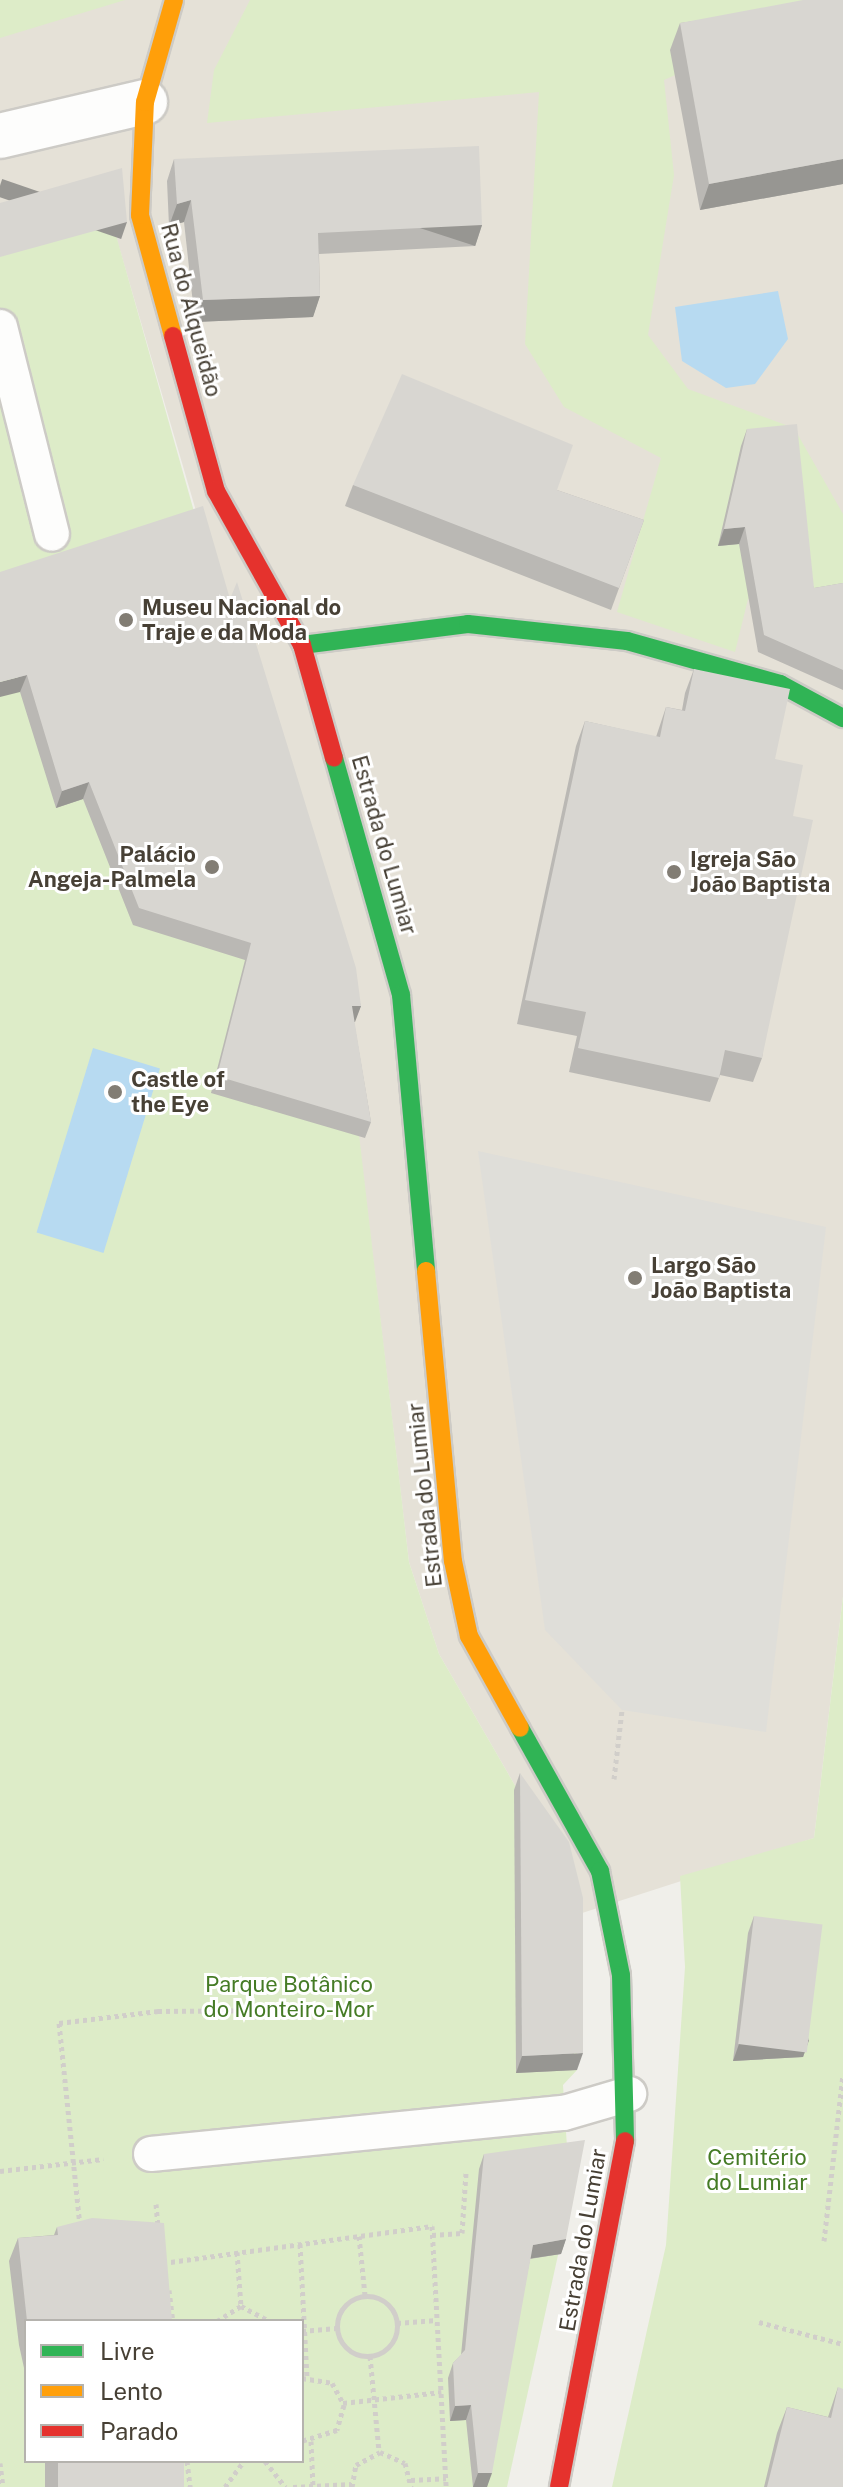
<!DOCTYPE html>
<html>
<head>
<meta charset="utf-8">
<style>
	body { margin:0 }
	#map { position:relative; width:843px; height:2487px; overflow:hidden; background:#f0efea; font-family:"Public Sans",sans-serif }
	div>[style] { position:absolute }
	.residential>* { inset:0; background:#e5e1d7 }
	.green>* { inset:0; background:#ddecc8 }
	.parking>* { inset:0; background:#dfded9 }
	.water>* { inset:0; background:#b7daf1; transform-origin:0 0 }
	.path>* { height:5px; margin-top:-2.5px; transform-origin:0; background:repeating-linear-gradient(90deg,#d1ceca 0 4px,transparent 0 8px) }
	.path>.ring { margin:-2.5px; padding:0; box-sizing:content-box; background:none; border:5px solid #d1ceca; border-radius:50% }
	.roads { filter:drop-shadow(2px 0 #cdcbc6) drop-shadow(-2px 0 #cdcbc6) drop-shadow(0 2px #cdcbc6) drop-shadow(0 -2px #cdcbc6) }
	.lane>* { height:34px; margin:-17px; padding:0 17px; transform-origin:17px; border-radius:17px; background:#fdfdfc }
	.street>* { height:44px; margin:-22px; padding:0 22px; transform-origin:22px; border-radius:22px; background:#fdfdfc }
	.fast>* { height:18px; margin:-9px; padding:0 9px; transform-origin:9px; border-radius:9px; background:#30b455 }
	.slow>* { height:18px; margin:-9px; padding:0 9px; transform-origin:9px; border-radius:9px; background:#ff9f0a }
	.jam>* { height:18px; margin:-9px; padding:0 9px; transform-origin:9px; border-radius:9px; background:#e5322d }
	.wall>* { inset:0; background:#bab8b4; transform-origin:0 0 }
	.shaded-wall>* { inset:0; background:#979692; transform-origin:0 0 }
	.building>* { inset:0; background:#d8d6d1; transform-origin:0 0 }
	.dots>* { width:22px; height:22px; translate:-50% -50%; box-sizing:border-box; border:4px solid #fff; border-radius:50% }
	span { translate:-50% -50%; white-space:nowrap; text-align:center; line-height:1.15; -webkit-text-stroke:6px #fff; paint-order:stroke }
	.street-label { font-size:22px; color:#474035 }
	.poi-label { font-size:22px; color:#474035; font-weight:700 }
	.left { translate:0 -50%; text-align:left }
	.right { translate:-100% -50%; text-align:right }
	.park-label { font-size:22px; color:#457b25 }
	.legend { position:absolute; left:24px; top:2319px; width:280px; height:144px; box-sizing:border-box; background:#fff; border:2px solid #b5b3ae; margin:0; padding:10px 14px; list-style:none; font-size:24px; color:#474035 }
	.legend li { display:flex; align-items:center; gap:16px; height:40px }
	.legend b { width:40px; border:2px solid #b5b3ae }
</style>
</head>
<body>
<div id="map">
	<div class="residential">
		<div style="clip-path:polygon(0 0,843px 0,843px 1596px,814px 1838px,576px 1915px,528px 1808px,439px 1654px,409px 1562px,345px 1022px,117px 240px,0 217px)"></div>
	</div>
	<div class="green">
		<div style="clip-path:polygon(0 0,125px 0,0 38px)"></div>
		<div style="clip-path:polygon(250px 0,843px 0,664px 80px,674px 175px,648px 335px,688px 389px,794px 428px,843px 514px,843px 591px,748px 599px,735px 652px,617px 612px,661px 458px,564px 407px,525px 344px,539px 92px,207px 123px,214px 70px)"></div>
		<div style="clip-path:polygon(evenodd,103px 189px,208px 561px,350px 985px,355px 1022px,346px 1023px,409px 1562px,439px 1654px,528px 1808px,576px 1915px,577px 2070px,563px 2085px,567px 2147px,580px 2155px,507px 2487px,0 2487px,0 217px,103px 189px,26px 2321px,302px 2321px,302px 2461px,26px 2461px,26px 2321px)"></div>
		<div style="clip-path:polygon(843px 1596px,843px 2487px,612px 2487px,666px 2245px,685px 1967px,680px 1876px,814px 1838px)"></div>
	</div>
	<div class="parking">
		<div style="clip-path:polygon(478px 1151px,826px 1227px,766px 1732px,622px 1710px,545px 1630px)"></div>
	</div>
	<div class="water">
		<div style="clip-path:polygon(778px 291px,788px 339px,755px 384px,726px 388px,682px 361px,675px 307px)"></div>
		<div style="left:93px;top:1048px;width:70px;height:193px;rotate:17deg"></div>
	</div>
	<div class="path">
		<div style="left:614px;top:1779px;width:69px;rotate:-83.4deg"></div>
		<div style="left:0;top:2171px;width:104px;rotate:-6.6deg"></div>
		<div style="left:156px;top:2204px;width:22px;rotate:85deg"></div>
		<div style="left:80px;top:2226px;width:204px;rotate:-95.9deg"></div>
		<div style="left:59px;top:2023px;width:100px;rotate:-6.9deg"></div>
		<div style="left:158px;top:2011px;width:135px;rotate:-0.4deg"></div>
		<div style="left:432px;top:2235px;width:30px;rotate:-4deg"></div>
		<div style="left:462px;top:2233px;width:60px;rotate:-86.2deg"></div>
		<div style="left:359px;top:2236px;width:59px;rotate:84.2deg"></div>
		<div style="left:824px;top:2241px;width:167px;rotate:-83.5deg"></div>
		<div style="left:300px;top:2244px;width:132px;rotate:87deg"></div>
		<div style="left:237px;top:2252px;width:54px;rotate:85.8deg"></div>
		<div style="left:163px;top:2263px;width:272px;rotate:-7.8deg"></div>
		<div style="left:432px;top:2226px;width:261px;rotate:86.9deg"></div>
		<div style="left:169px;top:2290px;width:31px;rotate:83deg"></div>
		<div class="ring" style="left:337px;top:2296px;width:55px;height:55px"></div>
		<div style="left:217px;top:2321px;width:28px;rotate:-32deg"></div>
		<div style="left:241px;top:2306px;width:32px;rotate:28deg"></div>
		<div style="left:759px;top:2322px;width:87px;rotate:14.7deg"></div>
		<div style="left:397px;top:2323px;width:40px;rotate:-4.3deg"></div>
		<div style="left:302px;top:2331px;width:35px;rotate:-5deg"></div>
		<div style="left:370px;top:2356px;width:96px;rotate:84.6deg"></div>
		<div style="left:302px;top:2378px;width:30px;rotate:9deg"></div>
		<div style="left:332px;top:2383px;width:25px;rotate:61deg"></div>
		<div style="left:344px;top:2405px;width:26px;rotate:106deg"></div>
		<div style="left:337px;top:2430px;width:37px;rotate:163deg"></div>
		<div style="left:343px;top:2403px;width:99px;rotate:-6.4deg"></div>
		<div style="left:311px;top:2441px;width:45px;rotate:87.5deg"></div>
		<div style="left:187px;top:2461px;width:26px;rotate:83deg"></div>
		<div style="left:265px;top:2461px;width:33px;rotate:52deg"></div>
		<div style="left:0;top:2463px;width:24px;rotate:83deg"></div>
		<div style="left:411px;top:2480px;width:35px;rotate:-3deg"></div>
		<div style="left:225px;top:2487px;width:32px;rotate:-54deg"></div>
		<div style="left:293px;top:2487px;width:58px;rotate:-3deg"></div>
		<div style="left:352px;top:2487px;width:22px;rotate:-80deg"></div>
		<div style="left:356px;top:2465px;width:27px;rotate:-28deg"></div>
		<div style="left:380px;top:2452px;width:27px;rotate:24deg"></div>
		<div style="left:405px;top:2463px;width:25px;rotate:76deg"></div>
	</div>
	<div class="roads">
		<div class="lane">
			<div style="left:0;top:327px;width:213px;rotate:75.9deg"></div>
			<div style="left:151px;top:2154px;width:415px;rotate:-5.7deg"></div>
			<div style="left:564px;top:2113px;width:68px;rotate:-16.3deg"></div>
		</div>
		<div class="street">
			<div style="left:0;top:136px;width:149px;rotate:-13.2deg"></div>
		</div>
		<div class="fast">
			<div style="left:302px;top:645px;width:167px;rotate:-7.2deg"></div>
			<div style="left:468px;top:624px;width:160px;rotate:6.1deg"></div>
			<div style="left:627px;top:641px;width:159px;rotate:15.7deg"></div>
			<div style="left:780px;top:684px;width:72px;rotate:28.4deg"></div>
			<div style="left:334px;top:758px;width:246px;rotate:74.2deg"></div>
			<div style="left:401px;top:995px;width:277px;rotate:84.8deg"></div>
			<div style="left:520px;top:1728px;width:164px;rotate:60.8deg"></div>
			<div style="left:600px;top:1871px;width:106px;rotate:78.6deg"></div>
			<div style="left:621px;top:1975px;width:166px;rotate:88.6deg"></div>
		</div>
		<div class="slow">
			<div style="left:173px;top:336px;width:125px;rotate:-105.3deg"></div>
			<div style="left:140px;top:215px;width:113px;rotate:-87.5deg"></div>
			<div style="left:145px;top:102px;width:106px;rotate:-74.1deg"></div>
			<div style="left:426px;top:1271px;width:291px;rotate:84.7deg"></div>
			<div style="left:453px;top:1561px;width:77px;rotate:78deg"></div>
			<div style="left:469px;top:1636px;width:105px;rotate:61deg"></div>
		</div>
		<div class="jam">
			<div style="left:173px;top:336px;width:161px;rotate:74.5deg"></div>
			<div style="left:216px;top:491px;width:176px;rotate:60.8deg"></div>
			<div style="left:302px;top:645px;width:117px;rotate:74.2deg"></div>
			<div style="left:559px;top:2487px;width:352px;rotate:-79.2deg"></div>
		</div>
	</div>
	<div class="wall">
		<div style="clip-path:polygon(843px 0,843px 184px,700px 210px,670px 50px,680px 23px)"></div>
		<div style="clip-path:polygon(174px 159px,482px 225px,475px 246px,319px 254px,320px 296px,313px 317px,195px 322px,184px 222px,169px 226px,167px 181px)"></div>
		<div style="clip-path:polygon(747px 429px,814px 588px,843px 583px,843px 690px,758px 652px,739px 544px,718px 546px,741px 446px)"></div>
		<div style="clip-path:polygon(353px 485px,557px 490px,644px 520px,611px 610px,345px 506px)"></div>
		<div style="clip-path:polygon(0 572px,230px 599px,361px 1006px,354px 1022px,371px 1122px,365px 1138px,211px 1093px,245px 960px,133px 925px,83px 799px,56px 808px,20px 692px)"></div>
		<div style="clip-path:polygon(694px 669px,775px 759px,793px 816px,762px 1058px,753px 1082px,720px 1075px,710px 1102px,569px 1072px,577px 1036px,517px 1024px,576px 746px,585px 721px,656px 737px,666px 707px,682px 710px,685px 693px)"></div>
		<div style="clip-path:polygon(520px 1773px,577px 2070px,516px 2073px,514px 1790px)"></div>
		<div style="clip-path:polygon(754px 1916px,809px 2040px,803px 2057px,733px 2061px,748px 1933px)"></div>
		<div style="clip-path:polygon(484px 2154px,566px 2239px,561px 2254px,530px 2259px,487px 2487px,473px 2487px,466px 2420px,450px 2421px,448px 2378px,453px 2363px,461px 2355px,479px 2169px)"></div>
		<div style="clip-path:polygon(57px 2227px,172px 2321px,26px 2321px,26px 2377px,19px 2345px,9px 2261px,18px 2238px,54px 2235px)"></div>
		<div style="clip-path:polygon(838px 2387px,843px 2487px,764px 2487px,777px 2433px,787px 2407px,828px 2417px)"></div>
		<div style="left:45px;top:2461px;width:139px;height:26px"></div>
	</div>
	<div class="shaded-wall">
		<div style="clip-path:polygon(843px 159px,843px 184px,700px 210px,709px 184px)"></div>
		<div style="clip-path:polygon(191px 200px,184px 222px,169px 226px,177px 204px)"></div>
		<div style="left:127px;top:222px;width:18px;height:132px;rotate:109deg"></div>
		<div style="left:482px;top:225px;width:22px;height:164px;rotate:108deg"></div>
		<div style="clip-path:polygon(320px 296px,313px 317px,195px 322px,203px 300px)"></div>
		<div style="clip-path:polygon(745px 527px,739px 544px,718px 546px,724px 529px)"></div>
		<div style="clip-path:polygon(27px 675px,20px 692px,0 697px,0 682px)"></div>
		<div style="clip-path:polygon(89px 782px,83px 799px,56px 808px,62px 791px)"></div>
		<div style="clip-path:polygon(352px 1006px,361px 1006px,355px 1022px,345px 1022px)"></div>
		<div style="clip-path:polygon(809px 2040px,803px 2057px,733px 2061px,739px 2044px)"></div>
		<div style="clip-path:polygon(583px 2053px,577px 2070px,516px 2073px,522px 2056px)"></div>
		<div style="clip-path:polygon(566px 2239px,561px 2254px,527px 2259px,533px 2245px)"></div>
		<div style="clip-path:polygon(471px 2405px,466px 2420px,450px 2421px,455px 2406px)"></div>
		<div style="clip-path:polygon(478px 2473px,492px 2473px,487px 2487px,473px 2487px)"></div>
	</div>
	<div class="building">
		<div style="clip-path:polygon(803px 0,843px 0,843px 159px,709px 184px,680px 23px)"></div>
		<div style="clip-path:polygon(479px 146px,482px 225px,318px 233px,320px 296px,203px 300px,191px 200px,177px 204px,174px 159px)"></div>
		<div style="clip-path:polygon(122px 168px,127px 222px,0 257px,0 203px)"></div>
		<div style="clip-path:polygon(402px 374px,573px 445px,557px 490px,644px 520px,619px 588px,353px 485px)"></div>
		<div style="clip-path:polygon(797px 424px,814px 588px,843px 583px,843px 670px,764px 635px,745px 527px,724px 529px,747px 429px)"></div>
		<div style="clip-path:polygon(203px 506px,230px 599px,237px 582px,356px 968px,361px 1006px,352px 1006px,371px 1122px,217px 1076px,251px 943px,139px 908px,89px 782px,62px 791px,27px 675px,0 682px,0 572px)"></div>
		<div style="clip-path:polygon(694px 669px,790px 689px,775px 759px,803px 765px,793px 816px,813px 820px,762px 1058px,725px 1050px,719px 1078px,578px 1048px,586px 1012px,525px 1000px,585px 721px,660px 737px,666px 707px,685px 711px)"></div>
		<div style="clip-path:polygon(520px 1773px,569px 1842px,583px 1898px,583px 2053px,522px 2056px)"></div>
		<div style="left:754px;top:1916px;width:69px;height:129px;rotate:7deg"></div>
		<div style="clip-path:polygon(585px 2140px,566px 2239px,533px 2245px,492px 2473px,478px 2473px,471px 2405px,455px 2406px,453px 2363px,465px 2350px,484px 2154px)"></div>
		<div style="clip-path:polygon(92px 2218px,164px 2223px,172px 2321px,27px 2321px,18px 2238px,58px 2235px,57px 2227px)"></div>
		<div style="clip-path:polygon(838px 2387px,843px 2389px,843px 2487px,767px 2487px,787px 2407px,831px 2418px)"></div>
		<div style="left:58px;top:2461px;width:126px;height:27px"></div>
	</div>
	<div class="dots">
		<div style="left:126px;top:620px;background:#827d74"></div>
		<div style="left:212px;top:867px;background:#827d74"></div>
		<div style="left:674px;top:872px;background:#827d74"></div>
		<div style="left:115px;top:1092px;background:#827d74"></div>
		<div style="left:635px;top:1278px;background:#827d74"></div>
	</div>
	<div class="street-label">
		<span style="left:191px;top:310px;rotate:75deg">Rua do Alqueidão</span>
		<span style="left:384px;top:845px;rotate:74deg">Estrada do Lumiar</span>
		<span style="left:425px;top:1495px;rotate:-96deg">Estrada do Lumiar</span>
		<span style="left:583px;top:2240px;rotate:-80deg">Estrada do Lumiar</span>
	</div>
	<div class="poi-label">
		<span class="left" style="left:142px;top:620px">Museu Nacional do<br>Traje e da Moda</span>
		<span class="right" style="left:196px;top:867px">Palácio<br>Angeja-Palmela</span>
		<span class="left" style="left:690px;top:872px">Igreja São<br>João Baptista</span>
		<span class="left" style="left:131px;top:1092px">Castle of<br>the Eye</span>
		<span class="left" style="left:651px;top:1278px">Largo São<br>João Baptista</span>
	</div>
	<div class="park-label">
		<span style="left:289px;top:1997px">Parque Botânico<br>do Monteiro-Mor</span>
		<span style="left:757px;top:2170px">Cemitério<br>do Lumiar</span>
	</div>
	<ul class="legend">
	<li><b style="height:10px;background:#30b455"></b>Livre</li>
	<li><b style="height:10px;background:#ff9f0a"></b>Lento</li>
	<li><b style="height:10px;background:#e5322d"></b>Parado</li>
	</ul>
</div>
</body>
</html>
